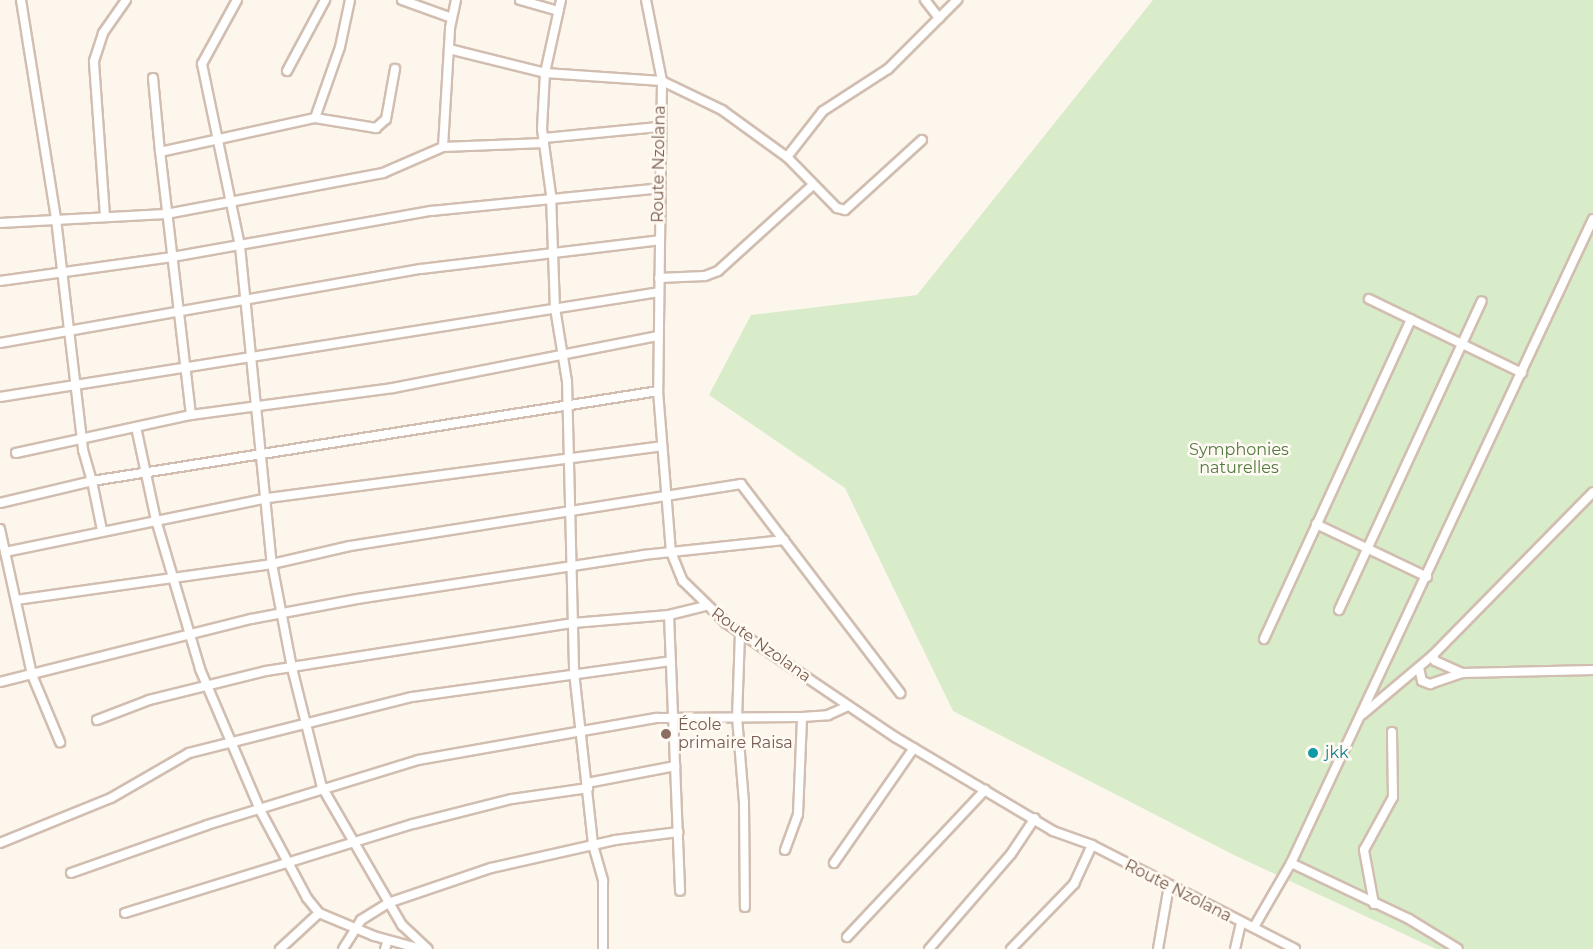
<!DOCTYPE html>
<html>
<head>
<meta charset="utf-8">
<style>
	body { margin:0 }
	#map { position:relative; width:1593px; height:949px; overflow:hidden; background:#fdf6ec; font-family:Montserrat,sans-serif }
	div>[style] { position:absolute }
	.green>* { inset:0; background:#d8ecc9 }
	.roads { filter:drop-shadow(2px 0 #d1beb0) drop-shadow(-2px 0 #d1beb0) drop-shadow(0 2px #d1beb0) drop-shadow(0 -2px #d1beb0) }
	.minor>* { height:8px; margin:-4px; padding:0 4px; transform-origin:4px; border-radius:4px; background:#fff }
	.dots>* { width:16px; height:16px; translate:-50% -50%; box-sizing:border-box; border:3px solid #fffaf3; border-radius:50% }
	span { translate:-50% -50%; white-space:nowrap; text-align:center; line-height:1.15; -webkit-text-stroke:5px #fffaf3; paint-order:stroke }
	.street-label { font-size:16px; color:#7a5c4d }
	.park-label { font-size:16px; color:#537a41 }
	.education-label { font-size:16px; color:#785e54 }
	.left { translate:0 -50%; text-align:left }
	.culture-label { font-size:16px; color:#0d838f }
</style>
</head>
<body>
<div id="map">
	<div class="green">
		<div style="clip-path:polygon(1153px 0,1593px 0,1593px 949px,1436px 949px,1234px 855px,953px 711px,845px 488px,709px 395px,751px 315px,917px 295px)"></div>
	</div>
	<div class="roads">
		<div class="minor">
			<div style="left:21px;top:0;width:222px;rotate:80.9deg"></div>
			<div style="left:56px;top:219px;width:233px;rotate:83.3deg"></div>
			<div style="left:83px;top:450px;width:32px;rotate:74deg"></div>
			<div style="left:92px;top:481px;width:573px;rotate:-9.03deg"></div>
			<div style="left:237px;top:0;width:73px;rotate:118.7deg"></div>
			<div style="left:202px;top:64px;width:186px;rotate:78.2deg"></div>
			<div style="left:240px;top:246px;width:320px;rotate:84.3deg"></div>
			<div style="left:272px;top:564px;width:106px;rotate:79.1deg"></div>
			<div style="left:292px;top:668px;width:123px;rotate:75.9deg"></div>
			<div style="left:322px;top:787px;width:160px;rotate:59.9deg"></div>
			<div style="left:402px;top:925px;width:35px;rotate:43deg"></div>
			<div style="left:402px;top:0;width:53px;rotate:19.8deg"></div>
			<div style="left:520px;top:0;width:40px;rotate:16deg"></div>
			<div style="left:561px;top:0;width:75px;rotate:102.4deg"></div>
			<div style="left:545px;top:73px;width:56px;rotate:93.1deg"></div>
			<div style="left:542px;top:129px;width:67px;rotate:82.2deg"></div>
			<div style="left:551px;top:195px;width:113px;rotate:88deg"></div>
			<div style="left:555px;top:308px;width:74px;rotate:80.7deg"></div>
			<div style="left:567px;top:381px;width:291px;rotate:88.6deg"></div>
			<div style="left:574px;top:672px;width:174px;rotate:83.7deg"></div>
			<div style="left:593px;top:845px;width:37px;rotate:74deg"></div>
			<div style="left:603px;top:881px;width:68px;rotate:90deg"></div>
			<div style="left:646px;top:0;width:83px;rotate:78.8deg"></div>
			<div style="left:662px;top:81px;width:310px;rotate:90.7deg"></div>
			<div style="left:658px;top:391px;width:162px;rotate:85.4deg"></div>
			<div style="left:671px;top:552px;width:31px;rotate:68deg"></div>
			<div style="left:683px;top:581px;width:60px;rotate:44.3deg"></div>
			<div style="left:726px;top:623px;width:204px;rotate:34deg"></div>
			<div style="left:895px;top:737px;width:184px;rotate:30.7deg"></div>
			<div style="left:1053px;top:831px;width:41px;rotate:19.7deg"></div>
			<div style="left:1092px;top:845px;width:228px;rotate:27.1deg"></div>
			<div style="left:925px;top:0;width:23px;rotate:52deg"></div>
			<div style="left:449px;top:49px;width:99px;rotate:14deg"></div>
			<div style="left:545px;top:73px;width:117px;rotate:3.9deg"></div>
			<div style="left:662px;top:81px;width:67px;rotate:25.8deg"></div>
			<div style="left:722px;top:110px;width:80px;rotate:35.9deg"></div>
			<div style="left:787px;top:157px;width:58px;rotate:-52deg"></div>
			<div style="left:823px;top:111px;width:77px;rotate:-32.9deg"></div>
			<div style="left:888px;top:69px;width:98px;rotate:-45deg"></div>
			<div style="left:287px;top:71px;width:81px;rotate:-61.8deg"></div>
			<div style="left:153px;top:78px;width:74px;rotate:84.6deg"></div>
			<div style="left:315px;top:118px;width:75px;rotate:-70.6deg"></div>
			<div style="left:340px;top:47px;width:48px;rotate:-78deg"></div>
			<div style="left:544px;top:138px;width:115px;rotate:-5.5deg"></div>
			<div style="left:443px;top:147px;width:119px;rotate:-86.6deg"></div>
			<div style="left:450px;top:28px;width:29px;rotate:-78deg"></div>
			<div style="left:787px;top:157px;width:71px;rotate:45.6deg"></div>
			<div style="left:837px;top:208px;width:8px;rotate:14deg"></div>
			<div style="left:845px;top:210px;width:104px;rotate:-42.3deg"></div>
			<div style="left:105px;top:216px;width:155px;rotate:-94.1deg"></div>
			<div style="left:94px;top:61px;width:29px;rotate:-72deg"></div>
			<div style="left:103px;top:33px;width:40px;rotate:-55.1deg"></div>
			<div style="left:0;top:223px;width:166px;rotate:-3.1deg"></div>
			<div style="left:166px;top:214px;width:221px;rotate:-10.7deg"></div>
			<div style="left:383px;top:173px;width:65px;rotate:-23.4deg"></div>
			<div style="left:443px;top:147px;width:101px;rotate:-2.3deg"></div>
			<div style="left:659px;top:278px;width:46px;rotate:-2.5deg"></div>
			<div style="left:705px;top:276px;width:14px;rotate:-21deg"></div>
			<div style="left:718px;top:271px;width:128px;rotate:-42.2deg"></div>
			<div style="left:0;top:281px;width:174px;rotate:-7.9deg"></div>
			<div style="left:172px;top:257px;width:263px;rotate:-10.1deg"></div>
			<div style="left:431px;top:211px;width:230px;rotate:-5.7deg"></div>
			<div style="left:1369px;top:299px;width:170px;rotate:25.8deg"></div>
			<div style="left:0;top:343px;width:427px;rotate:-10deg"></div>
			<div style="left:421px;top:269px;width:240px;rotate:-6.9deg"></div>
			<div style="left:0;top:397px;width:667px;rotate:-9.05deg"></div>
			<div style="left:191px;top:415px;width:265px;rotate:-96.7deg"></div>
			<div style="left:160px;top:152px;width:159px;rotate:-12.4deg"></div>
			<div style="left:315px;top:118px;width:62px;rotate:9.3deg"></div>
			<div style="left:376px;top:128px;width:13px;rotate:-42deg"></div>
			<div style="left:386px;top:119px;width:51px;rotate:-79.8deg"></div>
			<div style="left:136px;top:427px;width:95px;rotate:77.9deg"></div>
			<div style="left:156px;top:520px;width:155px;rotate:73.5deg"></div>
			<div style="left:200px;top:669px;width:153px;rotate:66.9deg"></div>
			<div style="left:260px;top:810px;width:100px;rotate:61.9deg"></div>
			<div style="left:307px;top:898px;width:19px;rotate:51deg"></div>
			<div style="left:319px;top:913px;width:60px;rotate:22.7deg"></div>
			<div style="left:374px;top:936px;width:49px;rotate:15.5deg"></div>
			<div style="left:16px;top:453px;width:179px;rotate:-12.3deg"></div>
			<div style="left:191px;top:415px;width:204px;rotate:-7.6deg"></div>
			<div style="left:393px;top:388px;width:269px;rotate:-11.1deg"></div>
			<div style="left:0;top:503px;width:95px;rotate:-13.4deg"></div>
			<div style="left:92px;top:481px;width:50px;rotate:78.5deg"></div>
			<div style="left:1316px;top:524px;width:123px;rotate:25.5deg"></div>
			<div style="left:0;top:529px;width:149px;rotate:77.6deg"></div>
			<div style="left:32px;top:675px;width:73px;rotate:67.3deg"></div>
			<div style="left:5px;top:552px;width:268px;rotate:-11.6deg"></div>
			<div style="left:268px;top:498px;width:397px;rotate:-7.5deg"></div>
			<div style="left:16px;top:600px;width:259px;rotate:-8deg"></div>
			<div style="left:272px;top:564px;width:80px;rotate:-13deg"></div>
			<div style="left:350px;top:546px;width:396px;rotate:-9deg"></div>
			<div style="left:741px;top:484px;width:263px;rotate:52.7deg"></div>
			<div style="left:1339px;top:610px;width:340px;rotate:-65.2deg"></div>
			<div style="left:669px;top:615px;width:276px;rotate:87.7deg"></div>
			<div style="left:740px;top:633px;width:84px;rotate:92deg"></div>
			<div style="left:737px;top:717px;width:85px;rotate:85.3deg"></div>
			<div style="left:744px;top:802px;width:105px;rotate:89.5deg"></div>
			<div style="left:1264px;top:639px;width:352px;rotate:-65.3deg"></div>
			<div style="left:1433px;top:655px;width:6px;rotate:72deg"></div>
			<div style="left:1435px;top:661px;width:30px;rotate:24deg"></div>
			<div style="left:1419px;top:668px;width:13px;rotate:77deg"></div>
			<div style="left:1422px;top:681px;width:9px;rotate:21deg"></div>
			<div style="left:1430px;top:684px;width:34px;rotate:-19deg"></div>
			<div style="left:1462px;top:673px;width:131px;rotate:-1.3deg"></div>
			<div style="left:0;top:682px;width:259px;rotate:-14.1deg"></div>
			<div style="left:251px;top:619px;width:108px;rotate:-10.7deg"></div>
			<div style="left:357px;top:599px;width:289px;rotate:-8.7deg"></div>
			<div style="left:643px;top:555px;width:142px;rotate:-6.1deg"></div>
			<div style="left:1363px;top:714px;width:92px;rotate:-40.1deg"></div>
			<div style="left:1433px;top:655px;width:228px;rotate:-45.5deg"></div>
			<div style="left:97px;top:720px;width:56px;rotate:-21deg"></div>
			<div style="left:149px;top:700px;width:121px;rotate:-13.9deg"></div>
			<div style="left:266px;top:671px;width:311px;rotate:-8.9deg"></div>
			<div style="left:573px;top:623px;width:96px;rotate:-4.8deg"></div>
			<div style="left:669px;top:615px;width:37px;rotate:-14deg"></div>
			<div style="left:587px;top:783px;width:90px;rotate:-10.9deg"></div>
			<div style="left:0;top:843px;width:120px;rotate:-22.1deg"></div>
			<div style="left:111px;top:798px;width:90px;rotate:-30deg"></div>
			<div style="left:189px;top:753px;width:230px;rotate:-14.1deg"></div>
			<div style="left:412px;top:697px;width:261px;rotate:-7.9deg"></div>
			<div style="left:785px;top:850px;width:38px;rotate:-70deg"></div>
			<div style="left:798px;top:814px;width:97px;rotate:-87.6deg"></div>
			<div style="left:834px;top:863px;width:140px;rotate:-55.2deg"></div>
			<div style="left:1291px;top:863px;width:131px;rotate:25.4deg"></div>
			<div style="left:1409px;top:919px;width:57px;rotate:31.5deg"></div>
			<div style="left:71px;top:873px;width:144px;rotate:-19.4deg"></div>
			<div style="left:207px;top:825px;width:221px;rotate:-17.1deg"></div>
			<div style="left:418px;top:760px;width:243px;rotate:-10deg"></div>
			<div style="left:657px;top:718px;width:145px;rotate:-0.4deg"></div>
			<div style="left:802px;top:717px;width:26px;rotate:-4deg"></div>
			<div style="left:828px;top:715px;width:20px;rotate:-24deg"></div>
			<div style="left:1374px;top:904px;width:55px;rotate:-100.5deg"></div>
			<div style="left:1364px;top:850px;width:60px;rotate:-61.3deg"></div>
			<div style="left:1393px;top:797px;width:65px;rotate:-90.9deg"></div>
			<div style="left:125px;top:913px;width:301px;rotate:-17.2deg"></div>
			<div style="left:413px;top:824px;width:102px;rotate:-14.2deg"></div>
			<div style="left:512px;top:799px;width:77px;rotate:-8.2deg"></div>
			<div style="left:1254px;top:927px;width:74px;rotate:-60deg"></div>
			<div style="left:1291px;top:863px;width:711px;rotate:-64.88deg"></div>
			<div style="left:847px;top:937px;width:202px;rotate:-46.8deg"></div>
			<div style="left:280px;top:949px;width:53px;rotate:-42.7deg"></div>
			<div style="left:343px;top:949px;width:34px;rotate:-58deg"></div>
			<div style="left:361px;top:920px;width:32px;rotate:-32deg"></div>
			<div style="left:388px;top:903px;width:109px;rotate:-18.8deg"></div>
			<div style="left:491px;top:868px;width:127px;rotate:-12.7deg"></div>
			<div style="left:615px;top:840px;width:64px;rotate:-7.2deg"></div>
			<div style="left:385px;top:949px;width:9px;rotate:-72deg"></div>
			<div style="left:929px;top:949px;width:125px;rotate:-49.2deg"></div>
			<div style="left:1011px;top:854px;width:43px;rotate:-56.3deg"></div>
			<div style="left:1011px;top:949px;width:91px;rotate:-45.9deg"></div>
			<div style="left:1074px;top:884px;width:43px;rotate:-65.2deg"></div>
			<div style="left:1158px;top:949px;width:65px;rotate:-80.2deg"></div>
			<div style="left:1235px;top:949px;width:26px;rotate:-77deg"></div>
		</div>
	</div>
	<div class="dots">
		<div style="left:666px;top:734px;background:#8d6e63"></div>
		<div style="left:1313px;top:753px;background:#0f9aa8"></div>
	</div>
	<div class="street-label">
		<span style="left:659px;top:164px;rotate:-89deg">Route Nzolana</span>
		<span style="left:761px;top:645px;rotate:35deg">Route Nzolana</span>
		<span style="left:1178px;top:891px;rotate:27deg">Route Nzolana</span>
	</div>
	<div class="park-label">
		<span style="left:1239px;top:459px">Symphonies<br>naturelles</span>
	</div>
	<div class="education-label">
		<span class="left" style="left:678px;top:734px">École<br>primaire Raisa</span>
	</div>
	<div class="culture-label">
		<span class="left" style="left:1325px;top:753px">jkk</span>
	</div>
</div>
</body>
</html>
